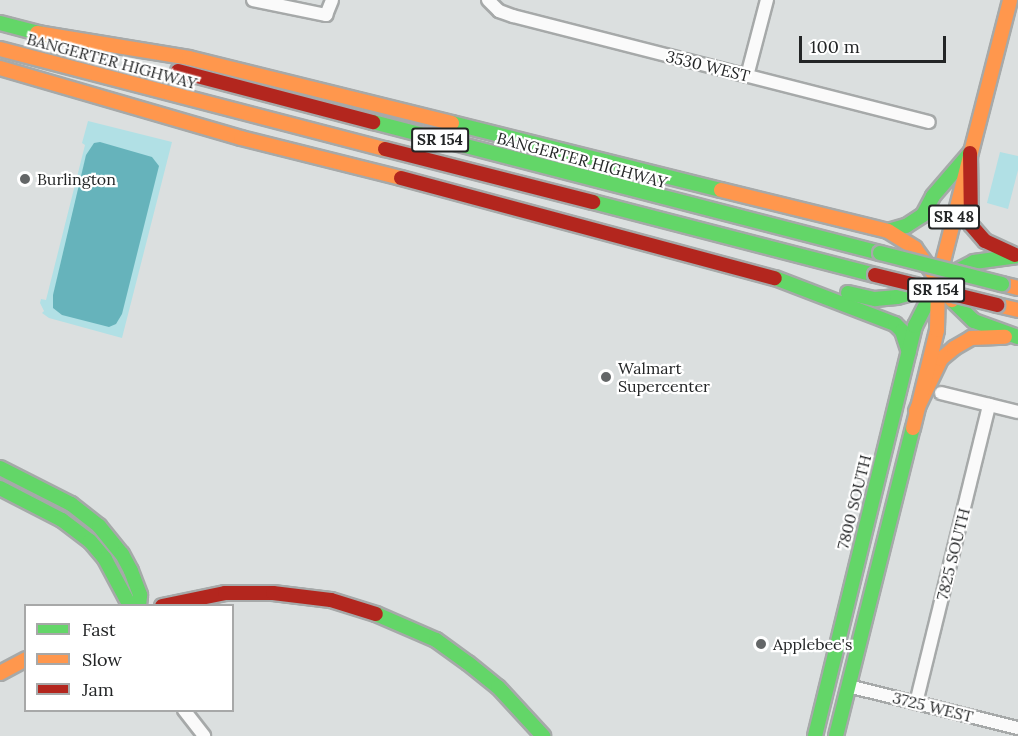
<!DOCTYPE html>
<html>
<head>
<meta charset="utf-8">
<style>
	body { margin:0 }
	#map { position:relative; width:1018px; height:736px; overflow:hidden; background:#dbdfdf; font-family:Lora,serif }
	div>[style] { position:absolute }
	.green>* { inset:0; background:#b1e0e5 }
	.water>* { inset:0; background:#66b3bb }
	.roads { filter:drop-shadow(2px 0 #a6a9a9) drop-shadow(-2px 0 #a6a9a9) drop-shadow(0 2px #a6a9a9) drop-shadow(0 -2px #a6a9a9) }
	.street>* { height:12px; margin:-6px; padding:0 6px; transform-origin:6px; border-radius:6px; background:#fafafa }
	.fast>* { height:14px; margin:-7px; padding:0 7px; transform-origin:7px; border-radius:7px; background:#63d668 }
	.slow>* { height:14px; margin:-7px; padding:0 7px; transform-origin:7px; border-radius:7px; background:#ff974d }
	.jam>* { height:14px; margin:-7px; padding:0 7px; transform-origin:7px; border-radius:7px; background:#b3261e }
	.bridges { filter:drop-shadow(2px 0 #a6a9a9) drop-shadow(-2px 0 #a6a9a9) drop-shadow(0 2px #a6a9a9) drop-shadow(0 -2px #a6a9a9) }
	.fast-bridge>* { height:14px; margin:-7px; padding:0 7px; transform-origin:7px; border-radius:7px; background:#63d668 }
	.jam-bridge>* { height:14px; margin:-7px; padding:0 7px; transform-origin:7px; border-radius:7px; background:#b3261e }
	.dots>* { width:16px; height:16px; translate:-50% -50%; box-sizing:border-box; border:3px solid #fff; border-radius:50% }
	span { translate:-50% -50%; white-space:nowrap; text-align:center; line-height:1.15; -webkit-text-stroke:4.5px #fff; paint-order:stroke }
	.shield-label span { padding:2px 4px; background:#fff; border:2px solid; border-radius:4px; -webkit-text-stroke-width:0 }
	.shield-label { font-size:15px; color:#232526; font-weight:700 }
	.street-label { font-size:16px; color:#232526 }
	.poi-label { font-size:16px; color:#232526 }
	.left { translate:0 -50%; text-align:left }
	.legend { position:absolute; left:24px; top:604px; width:210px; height:108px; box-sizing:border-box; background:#fff; border:2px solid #a7a8a8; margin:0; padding:8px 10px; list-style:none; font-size:18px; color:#232526 }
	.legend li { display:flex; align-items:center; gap:12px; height:30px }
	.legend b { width:30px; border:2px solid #a7a8a8 }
	.scale { position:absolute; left:799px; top:36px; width:147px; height:27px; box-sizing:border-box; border:3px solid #232526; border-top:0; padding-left:8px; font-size:18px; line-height:21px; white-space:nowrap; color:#232526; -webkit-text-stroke:4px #fff; paint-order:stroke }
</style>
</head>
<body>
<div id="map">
	<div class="green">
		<div style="clip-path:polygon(88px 121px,172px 142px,122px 338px,49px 318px,42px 313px,44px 311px,40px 303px,41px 299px,46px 300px,85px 145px,82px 143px)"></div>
		<div style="clip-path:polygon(1000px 152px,1018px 156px,1018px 170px,1008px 209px,987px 203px)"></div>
	</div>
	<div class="water">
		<div style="clip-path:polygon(100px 142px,152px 157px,159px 166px,122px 314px,116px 324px,109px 327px,62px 315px,53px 308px,53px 295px,86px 155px,94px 143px)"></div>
	</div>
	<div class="roads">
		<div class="street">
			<div style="left:253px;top:0;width:75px;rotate:11.6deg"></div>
			<div style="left:326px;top:15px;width:16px;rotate:-68deg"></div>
			<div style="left:488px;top:0;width:16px;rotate:45deg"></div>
			<div style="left:499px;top:11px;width:15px;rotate:20deg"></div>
			<div style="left:513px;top:16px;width:429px;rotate:14.3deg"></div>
			<div style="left:747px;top:76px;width:79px;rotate:-75.3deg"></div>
			<div style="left:941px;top:393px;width:79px;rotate:13.9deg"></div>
			<div style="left:848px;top:686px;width:175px;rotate:13.9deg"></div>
			<div style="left:916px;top:703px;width:307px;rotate:-76.2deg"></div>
			<div style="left:184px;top:710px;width:33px;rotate:52deg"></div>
		</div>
		<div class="fast">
			<div style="left:0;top:23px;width:52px;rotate:14.6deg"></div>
			<div style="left:373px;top:122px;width:524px;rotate:14.49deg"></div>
			<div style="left:452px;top:123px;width:277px;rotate:14deg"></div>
			<div style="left:593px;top:202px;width:291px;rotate:14.5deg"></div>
			<div style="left:888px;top:231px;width:19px;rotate:-16deg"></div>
			<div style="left:906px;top:226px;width:20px;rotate:-33deg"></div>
			<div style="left:923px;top:215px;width:21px;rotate:-62deg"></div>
			<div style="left:933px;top:196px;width:57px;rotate:-49.3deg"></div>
			<div style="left:775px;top:278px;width:129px;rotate:21deg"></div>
			<div style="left:895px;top:324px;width:10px;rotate:45deg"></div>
			<div style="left:902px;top:331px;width:22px;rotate:72deg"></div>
			<div style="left:848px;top:293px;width:28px;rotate:13deg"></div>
			<div style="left:875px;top:299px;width:22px;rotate:-5deg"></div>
			<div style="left:897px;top:297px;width:20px;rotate:-15deg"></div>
			<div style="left:916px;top:292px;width:65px;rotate:-27.3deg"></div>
			<div style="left:974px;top:262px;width:44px;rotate:-7.8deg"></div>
			<div style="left:952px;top:300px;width:30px;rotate:44deg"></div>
			<div style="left:974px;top:321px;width:47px;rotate:20deg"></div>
			<div style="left:0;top:468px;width:80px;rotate:26.9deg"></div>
			<div style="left:71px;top:504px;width:36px;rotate:38deg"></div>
			<div style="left:99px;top:526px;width:36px;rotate:51deg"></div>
			<div style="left:122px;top:554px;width:19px;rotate:62deg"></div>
			<div style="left:131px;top:571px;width:26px;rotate:69deg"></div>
			<div style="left:140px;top:595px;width:11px;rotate:95deg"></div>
			<div style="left:0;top:488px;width:70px;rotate:27.3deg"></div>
			<div style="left:62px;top:520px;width:35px;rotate:37deg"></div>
			<div style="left:90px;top:541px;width:23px;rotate:50deg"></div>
			<div style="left:105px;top:559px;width:53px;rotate:62deg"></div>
			<div style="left:376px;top:614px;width:65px;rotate:23.4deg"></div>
			<div style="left:436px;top:640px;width:39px;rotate:36deg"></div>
			<div style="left:468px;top:663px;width:38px;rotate:39deg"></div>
			<div style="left:498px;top:687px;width:67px;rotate:47.4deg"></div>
			<div style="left:815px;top:736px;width:422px;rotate:-76.3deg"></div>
			<div style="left:915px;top:326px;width:46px;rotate:-62.9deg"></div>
			<div style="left:836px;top:736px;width:317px;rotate:-76deg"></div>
		</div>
		<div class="slow">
			<div style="left:37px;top:33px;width:154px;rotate:9.3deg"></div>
			<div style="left:189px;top:58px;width:271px;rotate:13.9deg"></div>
			<div style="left:0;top:49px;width:398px;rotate:14.6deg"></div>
			<div style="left:0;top:68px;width:251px;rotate:16.2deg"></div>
			<div style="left:241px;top:138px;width:165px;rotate:14deg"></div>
			<div style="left:721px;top:190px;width:172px;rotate:13.8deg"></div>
			<div style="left:888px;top:231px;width:32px;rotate:32deg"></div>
			<div style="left:915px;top:248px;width:64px;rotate:54.6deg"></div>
			<div style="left:1002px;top:284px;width:16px;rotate:14deg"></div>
			<div style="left:997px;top:305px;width:22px;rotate:13deg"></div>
			<div style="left:916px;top:411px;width:58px;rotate:-64.3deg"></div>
			<div style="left:941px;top:359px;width:17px;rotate:-40deg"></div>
			<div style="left:954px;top:348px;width:20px;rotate:-30deg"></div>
			<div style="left:971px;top:338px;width:34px;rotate:-2deg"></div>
			<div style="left:913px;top:428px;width:101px;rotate:-76.2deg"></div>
			<div style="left:937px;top:330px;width:49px;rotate:-88.8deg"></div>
			<div style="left:938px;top:281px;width:290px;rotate:-75.6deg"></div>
			<div style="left:0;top:673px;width:30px;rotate:-28deg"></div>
		</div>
		<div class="jam">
			<div style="left:178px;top:71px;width:202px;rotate:14.7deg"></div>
			<div style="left:385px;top:149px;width:215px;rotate:14.3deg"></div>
			<div style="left:970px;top:153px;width:72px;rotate:89.2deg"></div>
			<div style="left:971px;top:225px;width:21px;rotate:49deg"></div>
			<div style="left:985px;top:241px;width:33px;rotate:25deg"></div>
			<div style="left:401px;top:178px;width:387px;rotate:15deg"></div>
			<div style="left:162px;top:606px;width:64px;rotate:-11.7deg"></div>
			<div style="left:225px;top:593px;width:48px"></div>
			<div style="left:273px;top:593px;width:58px;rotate:6.9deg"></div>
			<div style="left:331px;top:600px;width:47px;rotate:17.3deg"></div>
		</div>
	</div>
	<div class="bridges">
		<div class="fast-bridge">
			<div style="left:880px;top:253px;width:126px;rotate:14.3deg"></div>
		</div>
		<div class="jam-bridge">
			<div style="left:875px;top:275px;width:126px;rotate:13.8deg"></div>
		</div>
	</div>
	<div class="dots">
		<div style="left:25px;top:179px;background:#636667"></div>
		<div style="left:606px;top:377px;background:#636667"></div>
		<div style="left:761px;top:644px;background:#636667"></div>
	</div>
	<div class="shield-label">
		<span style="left:440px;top:140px">SR 154</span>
		<span style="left:954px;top:217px">SR 48</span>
		<span style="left:936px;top:290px">SR 154</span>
	</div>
	<div class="street-label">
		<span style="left:112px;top:61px;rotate:15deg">BANGERTER HIGHWAY</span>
		<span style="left:708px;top:66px;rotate:14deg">3530 WEST</span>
		<span style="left:582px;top:160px;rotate:15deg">BANGERTER HIGHWAY</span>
		<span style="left:854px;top:502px;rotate:-76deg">7800 SOUTH</span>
		<span style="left:953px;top:554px;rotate:-76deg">7825 SOUTH</span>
		<span style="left:933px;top:707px;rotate:14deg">3725 WEST</span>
	</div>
	<div class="poi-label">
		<span class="left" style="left:37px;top:179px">Burlington</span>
		<span class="left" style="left:618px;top:377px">Walmart<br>Supercenter</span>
		<span class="left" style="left:773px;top:644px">Applebee's</span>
	</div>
	<ul class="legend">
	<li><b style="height:8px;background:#63d668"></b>Fast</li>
	<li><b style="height:8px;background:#ff974d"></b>Slow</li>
	<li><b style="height:8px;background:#b3261e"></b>Jam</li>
	</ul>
	<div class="scale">100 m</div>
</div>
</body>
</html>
